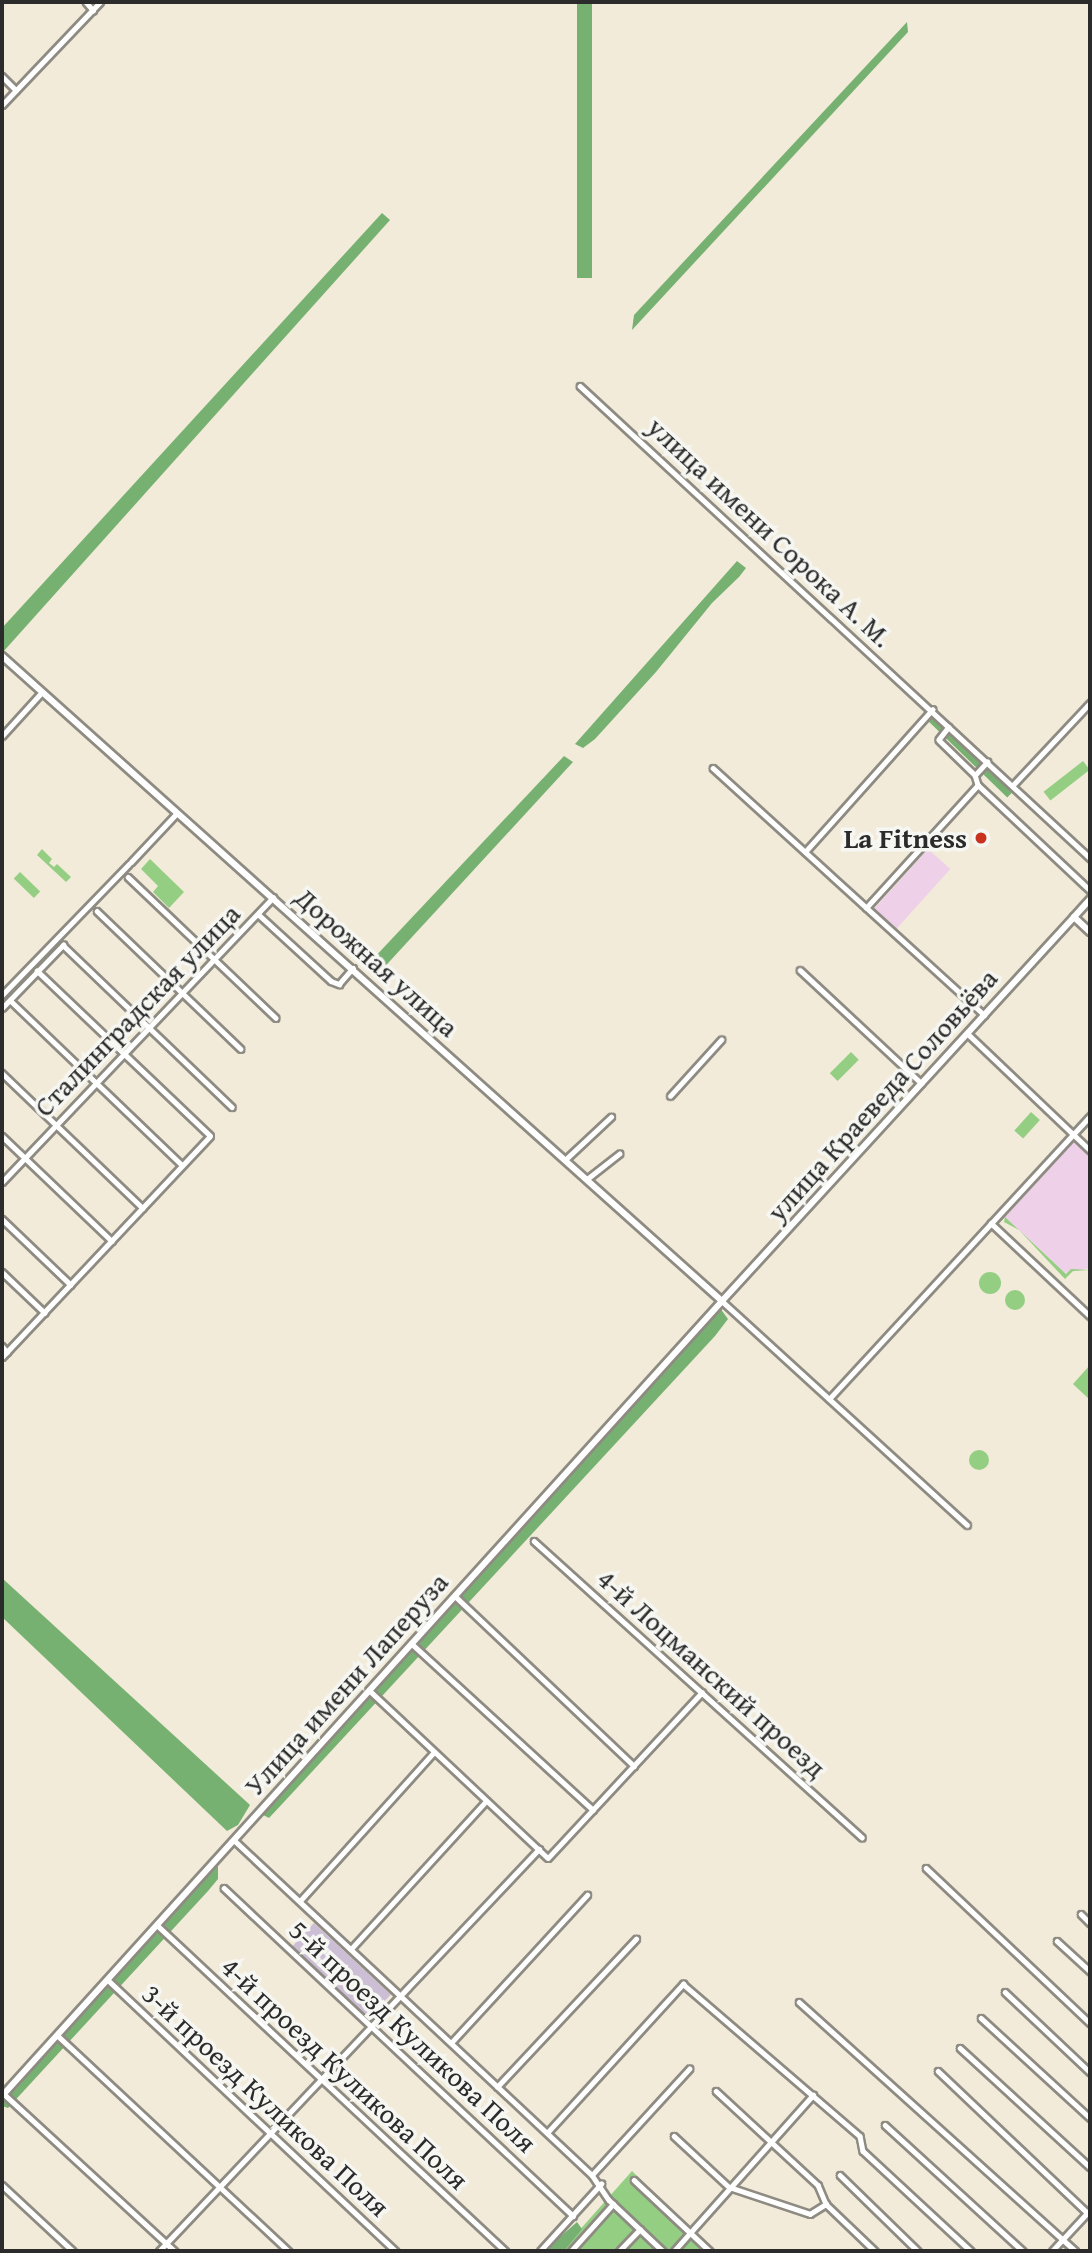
<!DOCTYPE html>
<html>
<head>
<meta charset="utf-8">
<style>
	body { margin:0 }
	#map { position:relative; width:1092px; height:2253px; overflow:hidden; background:#f2ebd9; font-family:"Gentium Book Plus",serif }
	div>[style] { position:absolute }
	.built>* { inset:0; background:#eed0e8; transform-origin:0 0 }
	.industrial>* { inset:0; background:#ccbed4; transform-origin:0 0 }
	.green>* { inset:0; background:#94ce83; transform-origin:0 0 }
	.round { border-radius:50% }
	.forest>* { inset:0; background:#77b171; transform-origin:0 0 }
	.roads { filter:drop-shadow(2px 0 #8e8b82) drop-shadow(-2px 0 #8e8b82) drop-shadow(0 2px #8e8b82) drop-shadow(0 -2px #8e8b82) }
	.minor>* { height:4.5px; margin:-2.25px; padding:0 2.25px; transform-origin:2.25px; border-radius:2.25px; background:#fff }
	.tertiary>* { height:6px; margin:-3px; padding:0 3px; transform-origin:3px; border-radius:3px; background:#fff }
	.secondary>* { height:6px; margin:-3px; padding:0 3px; transform-origin:3px; border-radius:3px; background:#fff }
	.dots>* { width:19px; height:19px; translate:-50% -50%; box-sizing:border-box; border:4px solid #f6f6f2; border-radius:50% }
	span { translate:-50% -50%; white-space:nowrap; text-align:center; line-height:1.15; -webkit-text-stroke:7px #f6f6f2; paint-order:stroke }
	.street-label { font-size:28px; color:#2b2b2b }
	.poi-label { font-size:28px; color:#2b2b2b; font-weight:700 }
	.right { translate:-100% -50%; text-align:right }
	.frame { position:absolute; inset:0; border:4px solid #2b2b2b; pointer-events:none }
</style>
</head>
<body>
<div id="map">
	<div class="built">
		<div style="left:928px;top:849px;width:30px;height:84px;rotate:42deg"></div>
		<div style="clip-path:polygon(1074px 1141px,1090px 1156px,1090px 1268px,1065px 1273px,1005px 1217px)"></div>
	</div>
	<div class="industrial">
		<div style="left:314px;top:1923px;width:105px;height:33px;rotate:43deg"></div>
	</div>
	<div class="green">
		<div style="left:1083px;top:761px;width:11px;height:50px;rotate:52deg"></div>
		<div style="clip-path:polygon(42px 849px,52px 859px,49px 863px,54px 867px,57px 864px,71px 877px,66px 882px,37px 855px)"></div>
		<div style="clip-path:polygon(150px 859px,184px 892px,169px 908px,153px 892px,158px 886px,141px 869px)"></div>
		<div style="left:20px;top:872px;width:28px;height:9px;rotate:44deg"></div>
		<div style="left:851px;top:1052px;width:11px;height:30px;rotate:45deg"></div>
		<div style="left:1031px;top:1112px;width:12px;height:25px;rotate:42deg"></div>
		<div style="clip-path:polygon(1005px 1217px,1066px 1274px,1071px 1269px,1090px 1270px,1073px 1271px,1065px 1279px,1019px 1230px,1004px 1222px)"></div>
		<div class="round" style="left:979px;top:1272px;width:22px;height:22px"></div>
		<div class="round" style="left:1005px;top:1290px;width:20px;height:20px"></div>
		<div style="clip-path:polygon(1090px 1365px,1090px 1400px,1073px 1384px)"></div>
		<div class="round" style="left:969px;top:1450px;width:20px;height:20px"></div>
		<div style="clip-path:polygon(632px 2171px,713px 2251px,561px 2251px)"></div>
	</div>
	<div class="forest">
		<div style="left:577px;top:2px;width:15px;height:276px"></div>
		<div style="clip-path:polygon(907px 22px,908px 32px,632px 330px,634px 315px)"></div>
		<div style="clip-path:polygon(382px 213px,390px 220px,3px 652px,2px 628px)"></div>
		<div style="clip-path:polygon(737px 561px,746px 568px,739px 577px,712px 603px,656px 672px,595px 739px,583px 748px,575px 744px)"></div>
		<div style="left:933px;top:716px;width:110px;height:7px;rotate:44deg"></div>
		<div style="clip-path:polygon(564px 756px,573px 762px,378px 974px,369px 966px,371px 961px)"></div>
		<div style="clip-path:polygon(720px 1308px,728px 1319px,715px 1336px,284px 1802px,269px 1818px,261px 1814px)"></div>
		<div style="clip-path:polygon(2px 1578px,250px 1805px,238px 1825px,227px 1831px,2px 1617px)"></div>
		<div style="clip-path:polygon(218px 1866px,218px 1879px,208px 1891px,8px 2108px,2px 2106px,2px 2097px,203px 1875px)"></div>
		<div style="clip-path:polygon(577px 2222px,582px 2229px,564px 2251px,544px 2251px)"></div>
	</div>
	<div class="roads">
		<div class="minor">
			<div style="left:86px;top:2px;width:11px;rotate:49deg"></div>
			<div style="left:2px;top:76px;width:20px;rotate:45deg"></div>
			<div style="left:2px;top:105px;width:142px;rotate:-46.4deg"></div>
			<div style="left:580px;top:386px;width:695px;rotate:42.78deg"></div>
			<div style="left:949px;top:727px;width:16px;rotate:128deg"></div>
			<div style="left:939px;top:740px;width:50px;rotate:44.2deg"></div>
			<div style="left:975px;top:775px;width:10px;rotate:73deg"></div>
			<div style="left:978px;top:785px;width:154px;rotate:43.2deg"></div>
			<div style="left:2px;top:736px;width:59px;rotate:-47.7deg"></div>
			<div style="left:713px;top:768px;width:367px;rotate:42.3deg"></div>
			<div style="left:975px;top:775px;width:18px;rotate:-47deg"></div>
			<div style="left:1012px;top:786px;width:114px;rotate:-46.8deg"></div>
			<div style="left:805px;top:852px;width:191px;rotate:-48.2deg"></div>
			<div style="left:131px;top:862px;width:67px;rotate:-46.8deg"></div>
			<div style="left:128px;top:877px;width:204px;rotate:43.6deg"></div>
			<div style="left:866px;top:908px;width:166px;rotate:-47.7deg"></div>
			<div style="left:97px;top:911px;width:199px;rotate:43.8deg"></div>
			<div style="left:258px;top:914px;width:99px;rotate:42.5deg"></div>
			<div style="left:331px;top:981px;width:9px;rotate:21deg"></div>
			<div style="left:339px;top:984px;width:21px;rotate:-49deg"></div>
			<div style="left:800px;top:970px;width:166px;rotate:43deg"></div>
			<div style="left:2px;top:995px;width:182px;rotate:-45.9deg"></div>
			<div style="left:10px;top:1000px;width:238px;rotate:43.8deg"></div>
			<div style="left:2px;top:1008px;width:88px;rotate:-45.9deg"></div>
			<div style="left:63px;top:945px;width:234px;rotate:43.8deg"></div>
			<div style="left:967px;top:1033px;width:170px;rotate:43.6deg"></div>
			<div style="left:2px;top:1073px;width:195px;rotate:43.8deg"></div>
			<div style="left:670px;top:1096px;width:76px;rotate:-47.7deg"></div>
			<div style="left:2px;top:1136px;width:152px;rotate:43.7deg"></div>
			<div style="left:565px;top:1160px;width:63px;rotate:-43.1deg"></div>
			<div style="left:587px;top:1179px;width:41px;rotate:-38deg"></div>
			<div style="left:2px;top:1182px;width:393px;rotate:-46.4deg"></div>
			<div style="left:2px;top:1219px;width:95px;rotate:43.7deg"></div>
			<div style="left:991px;top:1223px;width:136px;rotate:43.2deg"></div>
			<div style="left:2px;top:1272px;width:59px;rotate:43.6deg"></div>
			<div style="left:722px;top:1301px;width:332px;rotate:42.4deg"></div>
			<div style="left:2px;top:1346px;width:8px;rotate:50deg"></div>
			<div style="left:2px;top:1357px;width:303px;rotate:-46.7deg"></div>
			<div style="left:210px;top:1136px;width:239px;rotate:-136.4deg"></div>
			<div style="left:829px;top:1399px;width:385px;rotate:-47.3deg"></div>
			<div style="left:534px;top:1541px;width:442px;rotate:42.1deg"></div>
			<div style="left:455px;top:1596px;width:247px;rotate:43.5deg"></div>
			<div style="left:411px;top:1643px;width:247px;rotate:42.5deg"></div>
			<div style="left:369px;top:1690px;width:245px;rotate:43.2deg"></div>
			<div style="left:548px;top:1858px;width:226px;rotate:-47.1deg"></div>
			<div style="left:234px;top:1840px;width:490px;rotate:43.1deg"></div>
			<div style="left:592px;top:2175px;width:30px;rotate:56deg"></div>
			<div style="left:609px;top:2200px;width:74px;rotate:43.4deg"></div>
			<div style="left:926px;top:1868px;width:226px;rotate:43.4deg"></div>
			<div style="left:224px;top:1888px;width:479px;rotate:43.2deg"></div>
			<div style="left:300px;top:1901px;width:200px;rotate:-48deg"></div>
			<div style="left:1081px;top:1914px;width:13px;rotate:45deg"></div>
			<div style="left:157px;top:1925px;width:477px;rotate:43.1deg"></div>
			<div style="left:1057px;top:1941px;width:45px;rotate:42.3deg"></div>
			<div style="left:351px;top:1949px;width:200px;rotate:-47.6deg"></div>
			<div style="left:108px;top:1980px;width:395px;rotate:43.3deg"></div>
			<div style="left:1005px;top:1992px;width:117px;rotate:43.3deg"></div>
			<div style="left:799px;top:2002px;width:372px;rotate:42deg"></div>
			<div style="left:981px;top:2018px;width:148px;rotate:42.5deg"></div>
			<div style="left:57px;top:2035px;width:317px;rotate:43deg"></div>
			<div style="left:451px;top:2043px;width:201px;rotate:-47.4deg"></div>
			<div style="left:960px;top:2048px;width:176px;rotate:42.5deg"></div>
			<div style="left:938px;top:2071px;width:209px;rotate:43.5deg"></div>
			<div style="left:497px;top:2087px;width:203px;rotate:-46.8deg"></div>
			<div style="left:716px;top:2091px;width:139px;rotate:42.7deg"></div>
			<div style="left:818px;top:2185px;width:21px;rotate:67deg"></div>
			<div style="left:826px;top:2204px;width:68px;rotate:43.8deg"></div>
			<div style="left:4px;top:2094px;width:232px;rotate:42.6deg"></div>
			<div style="left:885px;top:2125px;width:187px;rotate:42.4deg"></div>
			<div style="left:547px;top:2133px;width:202px;rotate:-47.6deg"></div>
			<div style="left:683px;top:1984px;width:233px;rotate:40.7deg"></div>
			<div style="left:860px;top:2136px;width:15px;rotate:79deg"></div>
			<div style="left:863px;top:2151px;width:147px;rotate:42.8deg"></div>
			<div style="left:674px;top:2136px;width:75px;rotate:42.8deg"></div>
			<div style="left:729px;top:2187px;width:85px;rotate:18.4deg"></div>
			<div style="left:810px;top:2214px;width:19px;rotate:-32deg"></div>
			<div style="left:592px;top:2175px;width:144px;rotate:-47.5deg"></div>
			<div style="left:840px;top:2175px;width:109px;rotate:44.3deg"></div>
			<div style="left:634px;top:2180px;width:104px;rotate:43.1deg"></div>
			<div style="left:2px;top:2185px;width:97px;rotate:42.9deg"></div>
			<div style="left:159px;top:2251px;width:553px;rotate:-46.61deg"></div>
			<div style="left:540px;top:2251px;width:91px;rotate:-47.7deg"></div>
			<div style="left:571px;top:2251px;width:63px;rotate:-48.2deg"></div>
			<div style="left:619px;top:2251px;width:30px;rotate:-46deg"></div>
			<div style="left:674px;top:2251px;width:209px;rotate:-48.3deg"></div>
			<div style="left:1052px;top:2251px;width:56px;rotate:-47.2deg"></div>
		</div>
		<div class="tertiary">
			<div style="left:1074px;top:917px;width:24px;rotate:-48deg"></div>
			<div style="left:2px;top:2096px;width:1073px;rotate:-47.83deg"></div>
		</div>
		<div class="secondary">
			<div style="left:2px;top:656px;width:967px;rotate:41.86deg"></div>
			<div style="left:722px;top:1301px;width:521px;rotate:-47.49deg"></div>
			<div style="left:1074px;top:917px;width:22px;rotate:43deg"></div>
		</div>
	</div>
	<div class="dots">
		<div style="left:981px;top:838px;background:#c8321e"></div>
	</div>
	<div class="street-label">
		<span style="left:770px;top:532px;rotate:43deg">улица имени Сорока А. М.</span>
		<span style="left:377px;top:962px;rotate:42deg">Дорожная улица</span>
		<span style="left:137px;top:1010px;rotate:-46deg">Сталинградская улица</span>
		<span style="left:882px;top:1095px;rotate:-48deg">улица Краеведа Соловьёва</span>
		<span style="left:712px;top:1673px;rotate:42deg">4-й Лоцманский проезд</span>
		<span style="left:346px;top:1684px;rotate:-48deg">Улица имени Лаперуза</span>
		<span style="left:413px;top:2036px;rotate:43deg">5-й проезд Куликова Поля</span>
		<span style="left:345px;top:2073px;rotate:43deg">4-й проезд Куликова Поля</span>
		<span style="left:266px;top:2100px;rotate:43deg">3-й проезд Куликова Поля</span>
	</div>
	<div class="poi-label">
		<span class="right" style="left:967px;top:838px">La Fitness</span>
	</div>
	<div class="frame"></div>
</div>
</body>
</html>
